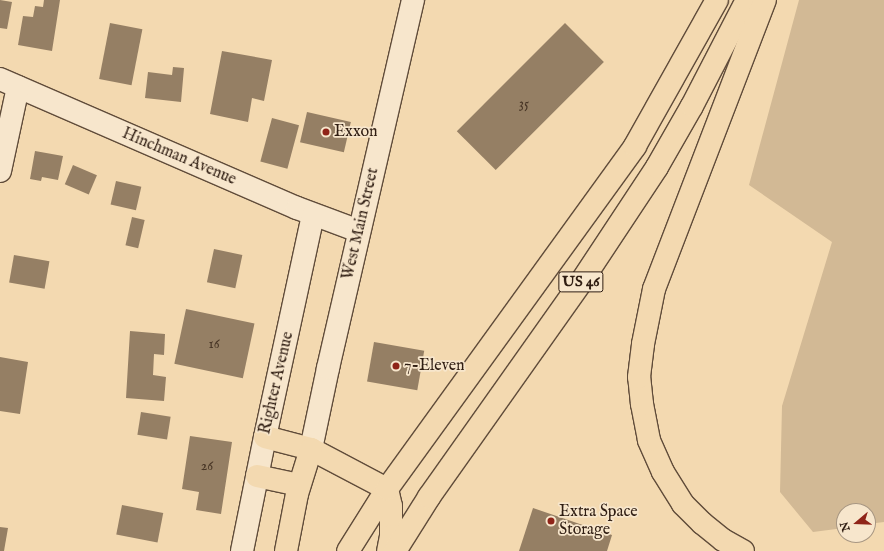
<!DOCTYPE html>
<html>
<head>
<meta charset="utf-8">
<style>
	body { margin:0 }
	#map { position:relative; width:884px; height:551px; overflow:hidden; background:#f3d9b0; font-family:"IM FELL English",serif }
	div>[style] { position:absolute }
	.green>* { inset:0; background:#d2b995 }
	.building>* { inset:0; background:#957f64; transform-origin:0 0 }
	.roads { filter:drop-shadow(1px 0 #604c3a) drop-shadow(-1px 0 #604c3a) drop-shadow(0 1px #604c3a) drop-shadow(0 -1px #604c3a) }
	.minor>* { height:22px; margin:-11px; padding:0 11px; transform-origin:11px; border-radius:11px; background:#f7e6cc }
	.highway>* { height:22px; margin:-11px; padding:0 11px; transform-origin:11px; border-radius:11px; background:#f3d9b0 }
	.dots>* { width:11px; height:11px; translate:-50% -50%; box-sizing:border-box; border:2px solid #f7e6cc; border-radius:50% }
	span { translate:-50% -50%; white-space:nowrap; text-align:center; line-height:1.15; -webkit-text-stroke:3.5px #f7e6cc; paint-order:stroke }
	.number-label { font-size:14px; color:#483626 }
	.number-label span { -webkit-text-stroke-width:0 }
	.shield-label span { padding:1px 3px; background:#f7e6cc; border:1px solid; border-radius:3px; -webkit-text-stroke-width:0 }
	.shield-label { font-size:15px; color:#2f1d12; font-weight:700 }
	.poi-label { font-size:16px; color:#2f1d12 }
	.left { translate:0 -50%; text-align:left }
	.street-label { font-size:16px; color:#2f1d12 }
	.north { position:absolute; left:836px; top:503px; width:40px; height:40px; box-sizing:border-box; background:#f7e6cc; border:1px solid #a79682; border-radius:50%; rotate:251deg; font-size:11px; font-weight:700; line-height:16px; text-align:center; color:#2f1d12 }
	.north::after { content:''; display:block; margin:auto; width:14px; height:18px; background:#8f2418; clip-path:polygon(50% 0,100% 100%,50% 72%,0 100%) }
</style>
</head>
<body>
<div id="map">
	<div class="green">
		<div style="clip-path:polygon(799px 0,884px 0,884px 522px,868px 524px,868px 511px,844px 511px,844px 528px,813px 532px,780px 492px,782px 406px,832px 242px,749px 185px)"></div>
	</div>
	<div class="building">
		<div style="clip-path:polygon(0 0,12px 2px,7px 29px,0 28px)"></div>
		<div style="clip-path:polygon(44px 0,60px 0,52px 51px,18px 45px,23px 16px,33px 17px,35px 6px,43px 7px)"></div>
		<div style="left:110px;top:23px;width:33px;height:57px;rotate:11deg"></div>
		<div style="left:565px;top:23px;width:55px;height:153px;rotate:45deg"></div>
		<div style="clip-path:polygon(222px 51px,272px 60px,264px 101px,252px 98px,248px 122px,210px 114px)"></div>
		<div style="clip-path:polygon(173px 67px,184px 68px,181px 102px,145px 98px,148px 72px,172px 75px)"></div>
		<div style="left:307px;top:112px;width:45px;height:31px;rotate:13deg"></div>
		<div style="left:272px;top:118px;width:28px;height:45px;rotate:15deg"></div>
		<div style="clip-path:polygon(35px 151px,63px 156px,58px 180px,42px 177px,41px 181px,30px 179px)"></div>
		<div style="left:73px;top:165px;width:26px;height:21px;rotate:23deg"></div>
		<div style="left:116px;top:181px;width:26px;height:24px;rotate:13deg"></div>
		<div style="left:132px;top:217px;width:13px;height:29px;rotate:13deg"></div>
		<div style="left:214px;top:249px;width:29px;height:34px;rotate:12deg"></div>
		<div style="left:14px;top:255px;width:36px;height:28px;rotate:10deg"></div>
		<div style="left:186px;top:309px;width:70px;height:56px;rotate:12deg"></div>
		<div style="clip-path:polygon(130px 331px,165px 334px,164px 355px,154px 354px,153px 375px,166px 377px,164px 401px,126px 398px)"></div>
		<div style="left:374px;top:342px;width:51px;height:40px;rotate:10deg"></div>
		<div style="clip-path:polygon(0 357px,28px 362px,20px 414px,0 411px)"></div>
		<div style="left:141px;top:412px;width:30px;height:23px;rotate:9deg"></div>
		<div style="clip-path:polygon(190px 436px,232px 442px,221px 514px,196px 510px,199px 492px,182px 489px)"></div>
		<div style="left:122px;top:505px;width:42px;height:30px;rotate:11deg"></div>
		<div style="clip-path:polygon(533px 508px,612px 535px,607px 551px,519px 551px)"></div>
		<div style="clip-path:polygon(0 527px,8px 528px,4px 551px,0 551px)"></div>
	</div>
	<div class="roads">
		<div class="minor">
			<div style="left:0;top:79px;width:324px;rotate:23.5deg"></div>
			<div style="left:297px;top:208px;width:66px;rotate:20.4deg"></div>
			<div style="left:0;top:171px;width:86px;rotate:-77.9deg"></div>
			<div style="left:311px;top:449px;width:83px;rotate:-78.1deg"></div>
			<div style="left:328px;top:368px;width:378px;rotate:-77deg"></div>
			<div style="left:242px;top:551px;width:116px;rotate:-78.6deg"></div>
			<div style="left:265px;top:437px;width:227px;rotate:-77.8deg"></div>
		</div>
		<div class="highway">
			<div style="left:265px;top:437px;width:48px;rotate:14.6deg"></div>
			<div style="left:311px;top:449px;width:86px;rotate:27.8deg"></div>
			<div style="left:387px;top:489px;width:17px;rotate:77deg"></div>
			<div style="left:391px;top:506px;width:30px;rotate:90deg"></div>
			<div style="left:391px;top:536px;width:15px;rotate:101deg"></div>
			<div style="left:257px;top:476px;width:43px;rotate:12.1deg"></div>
			<div style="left:286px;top:551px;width:58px;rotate:-79.1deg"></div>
			<div style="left:297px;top:494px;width:47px;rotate:-72.7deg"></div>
			<div style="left:348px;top:551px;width:73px;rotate:-57.8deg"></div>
			<div style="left:387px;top:489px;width:423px;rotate:-54.1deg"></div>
			<div style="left:635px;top:146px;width:167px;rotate:-60.7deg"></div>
			<div style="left:395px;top:551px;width:64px;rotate:-57.8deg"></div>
			<div style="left:429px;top:497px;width:263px;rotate:-54.7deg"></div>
			<div style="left:581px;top:282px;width:138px;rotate:-56.5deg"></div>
			<div style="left:657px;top:167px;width:70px;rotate:-60.2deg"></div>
			<div style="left:692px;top:106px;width:119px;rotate:-62.6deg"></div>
			<div style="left:743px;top:551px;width:23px;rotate:-151deg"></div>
			<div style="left:723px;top:540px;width:27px;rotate:-141deg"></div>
			<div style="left:702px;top:523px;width:27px;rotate:-135deg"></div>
			<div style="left:683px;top:504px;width:38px;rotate:-122deg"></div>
			<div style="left:663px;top:472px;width:35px;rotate:-114deg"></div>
			<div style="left:649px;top:440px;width:37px;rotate:-101deg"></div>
			<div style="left:642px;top:404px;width:27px;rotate:-96deg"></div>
			<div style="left:639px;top:377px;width:33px;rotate:-83deg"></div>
			<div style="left:643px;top:344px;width:56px;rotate:-78.7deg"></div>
			<div style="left:654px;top:289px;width:310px;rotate:-69deg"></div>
		</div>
	</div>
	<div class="dots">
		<div style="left:326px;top:132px;background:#8f2418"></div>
		<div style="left:396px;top:366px;background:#8f2418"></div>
		<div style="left:551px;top:521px;background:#8f2418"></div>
	</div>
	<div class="number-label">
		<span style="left:524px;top:104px">35</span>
		<span style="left:214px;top:344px">16</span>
		<span style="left:207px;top:466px">26</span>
	</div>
	<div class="shield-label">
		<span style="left:581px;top:282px">US 46</span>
	</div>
	<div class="poi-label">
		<span class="left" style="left:334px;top:132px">Exxon</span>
		<span class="left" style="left:404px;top:366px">7-Eleven</span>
		<span class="left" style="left:559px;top:521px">Extra Space<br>Storage</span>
	</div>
	<div class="street-label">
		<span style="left:179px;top:157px;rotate:23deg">Hinchman Avenue</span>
		<span style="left:361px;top:224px;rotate:-77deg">West Main Street</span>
		<span style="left:277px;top:383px;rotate:-77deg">Righter Avenue</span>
	</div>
	<div class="north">N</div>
</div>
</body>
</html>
